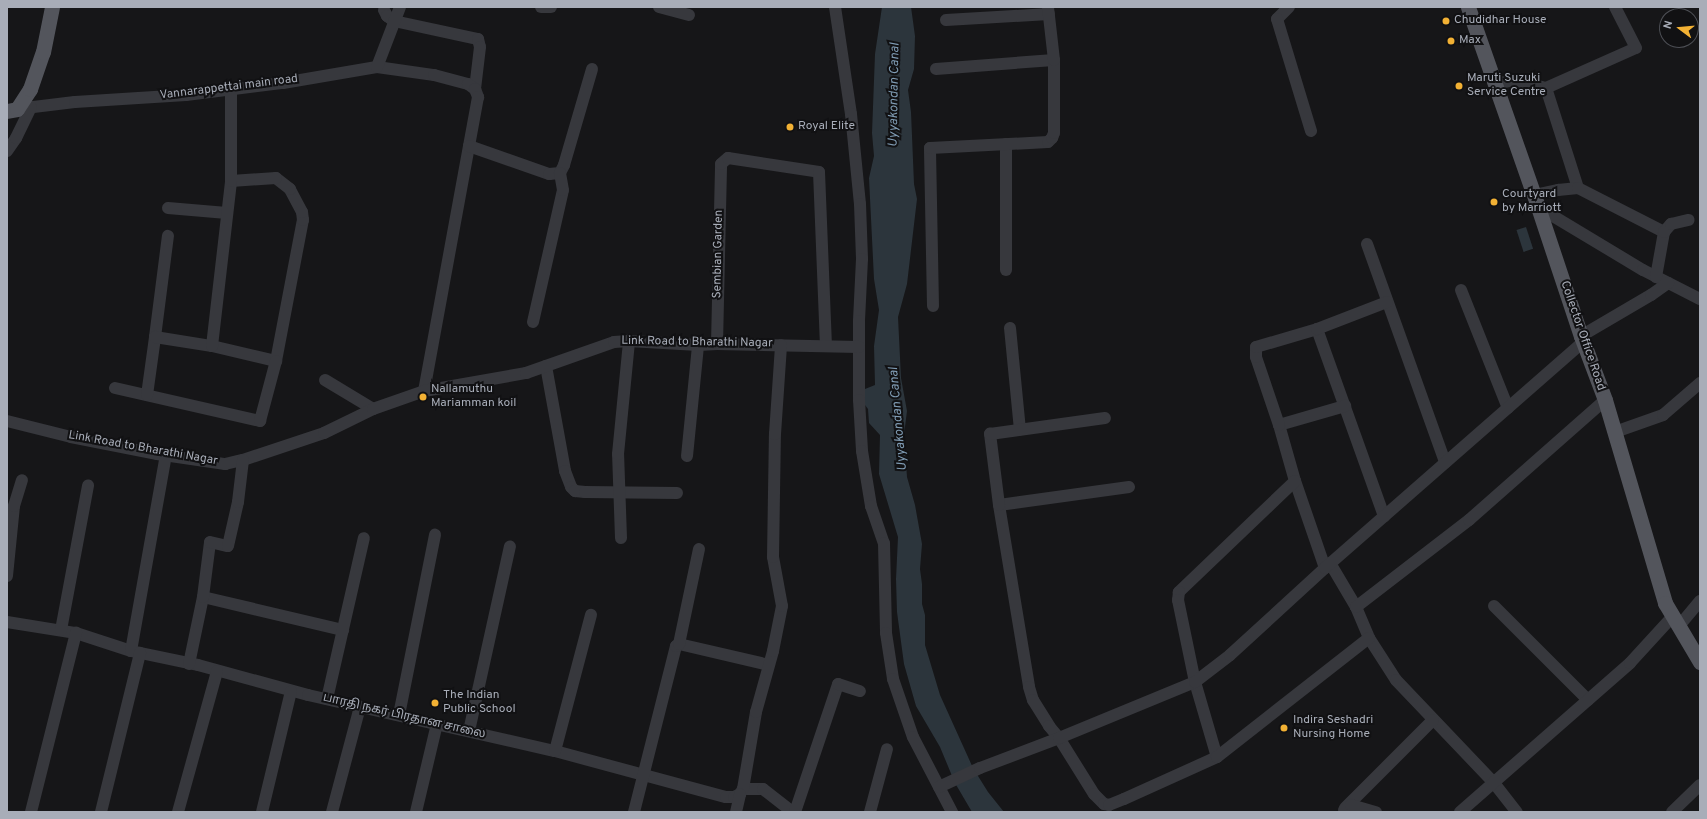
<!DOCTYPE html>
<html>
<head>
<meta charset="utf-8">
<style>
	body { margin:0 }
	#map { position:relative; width:1707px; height:819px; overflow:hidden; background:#161618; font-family:Overpass,"Noto Sans Tamil",sans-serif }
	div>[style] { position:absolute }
	.water>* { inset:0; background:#2c353c; transform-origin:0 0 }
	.minor>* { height:12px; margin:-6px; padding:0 6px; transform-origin:6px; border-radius:6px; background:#37383d }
	.major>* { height:15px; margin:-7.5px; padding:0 7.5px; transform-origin:7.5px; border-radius:7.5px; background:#53555c }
	.dots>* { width:11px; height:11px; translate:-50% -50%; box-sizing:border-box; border:2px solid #111113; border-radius:50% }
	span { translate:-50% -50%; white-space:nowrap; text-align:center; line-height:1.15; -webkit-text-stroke:4px #111113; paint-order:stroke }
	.poi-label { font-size:12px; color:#a8adb8 }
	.left { translate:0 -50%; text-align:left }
	.street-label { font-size:12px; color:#a8adb8 }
	.water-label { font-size:13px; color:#7f9bb3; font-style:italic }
	.frame { position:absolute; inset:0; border:8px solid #a8adb8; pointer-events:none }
	.north { position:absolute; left:1659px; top:8px; width:40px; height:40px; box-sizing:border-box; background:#111113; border:1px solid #4d4f55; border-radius:50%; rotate:286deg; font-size:11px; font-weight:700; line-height:16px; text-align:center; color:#a8adb8 }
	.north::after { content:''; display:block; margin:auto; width:14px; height:18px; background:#f2b134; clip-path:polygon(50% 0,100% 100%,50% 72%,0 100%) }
</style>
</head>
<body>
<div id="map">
	<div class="water">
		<div style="clip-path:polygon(882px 7px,911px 7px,915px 36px,914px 69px,908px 90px,911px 112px,914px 184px,917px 199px,907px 284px,898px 317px,901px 378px,907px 411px,904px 435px,907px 477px,915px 505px,922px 544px,920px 569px,922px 584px,922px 604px,925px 615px,925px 645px,940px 695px,973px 768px,988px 792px,1004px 812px,972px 812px,955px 783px,940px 747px,916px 706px,904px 664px,897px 612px,896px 579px,898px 537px,879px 474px,880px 435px,869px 423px,868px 409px,865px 405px,865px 389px,875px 385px,874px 346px,879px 310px,874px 279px,869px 178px,874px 156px,872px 133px,875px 54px)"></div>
		<div style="left:1526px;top:227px;width:23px;height:10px;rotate:72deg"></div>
	</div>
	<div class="minor">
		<div style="left:541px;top:7px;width:10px"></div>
		<div style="left:659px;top:7px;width:31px;rotate:15deg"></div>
		<div style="left:835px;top:7px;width:108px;rotate:81.5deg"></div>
		<div style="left:851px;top:114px;width:90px;rotate:84.3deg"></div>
		<div style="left:860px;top:204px;width:55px;rotate:87.9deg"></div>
		<div style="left:862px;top:259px;width:62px;rotate:92.8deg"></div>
		<div style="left:859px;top:321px;width:79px;rotate:90deg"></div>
		<div style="left:859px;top:400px;width:51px;rotate:86.6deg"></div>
		<div style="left:862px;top:451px;width:56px;rotate:80.7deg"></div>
		<div style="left:871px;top:506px;width:39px;rotate:71deg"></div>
		<div style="left:884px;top:543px;width:90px;rotate:88.7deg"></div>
		<div style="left:886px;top:633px;width:47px;rotate:81.3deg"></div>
		<div style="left:893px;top:679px;width:61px;rotate:71deg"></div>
		<div style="left:913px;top:737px;width:85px;rotate:62.5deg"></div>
		<div style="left:1289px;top:7px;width:17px;rotate:135deg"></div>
		<div style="left:1277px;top:19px;width:117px;rotate:73.1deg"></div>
		<div style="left:384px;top:10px;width:7px;rotate:63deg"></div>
		<div style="left:387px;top:16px;width:9px;rotate:36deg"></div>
		<div style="left:394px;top:21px;width:86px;rotate:12.1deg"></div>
		<div style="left:478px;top:39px;width:8px;rotate:76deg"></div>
		<div style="left:480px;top:47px;width:42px;rotate:96.8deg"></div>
		<div style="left:946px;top:20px;width:103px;rotate:-3.3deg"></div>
		<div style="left:377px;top:67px;width:58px;rotate:8deg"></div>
		<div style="left:434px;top:75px;width:35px;rotate:15deg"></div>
		<div style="left:468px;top:84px;width:9px;rotate:36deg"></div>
		<div style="left:475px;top:89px;width:9px;rotate:69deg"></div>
		<div style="left:478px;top:97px;width:299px;rotate:100.4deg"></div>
		<div style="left:936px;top:69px;width:118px;rotate:-4.4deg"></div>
		<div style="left:1495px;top:84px;width:14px;rotate:-12deg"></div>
		<div style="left:1509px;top:81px;width:19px;rotate:6deg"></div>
		<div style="left:1528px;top:83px;width:19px;rotate:16deg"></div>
		<div style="left:17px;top:109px;width:58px;rotate:-6.9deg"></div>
		<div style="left:75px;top:102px;width:111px;rotate:-3.6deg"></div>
		<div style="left:186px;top:95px;width:98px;rotate:-7.1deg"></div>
		<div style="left:283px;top:83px;width:95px;rotate:-9.7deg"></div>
		<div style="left:377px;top:67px;width:64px;rotate:-69deg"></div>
		<div style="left:1006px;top:144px;width:126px;rotate:90deg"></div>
		<div style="left:469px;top:146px;width:85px;rotate:19.3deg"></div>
		<div style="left:549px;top:174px;width:11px;rotate:-5deg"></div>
		<div style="left:560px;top:173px;width:9px;rotate:-63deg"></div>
		<div style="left:564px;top:165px;width:100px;rotate:-73.7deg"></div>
		<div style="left:7px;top:151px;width:16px;rotate:-55deg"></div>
		<div style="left:16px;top:138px;width:34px;rotate:-64deg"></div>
		<div style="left:1578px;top:188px;width:105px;rotate:-107.7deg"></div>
		<div style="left:1546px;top:88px;width:98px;rotate:-24deg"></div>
		<div style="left:1636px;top:48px;width:46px;rotate:-117.1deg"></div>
		<div style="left:1534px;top:195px;width:25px;rotate:-12deg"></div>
		<div style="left:1558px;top:190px;width:20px;rotate:-6deg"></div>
		<div style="left:1578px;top:188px;width:97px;rotate:27.1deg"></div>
		<div style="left:1538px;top:207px;width:122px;rotate:31deg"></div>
		<div style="left:1643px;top:270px;width:64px;rotate:27deg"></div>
		<div style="left:168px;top:208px;width:59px;rotate:4.8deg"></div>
		<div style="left:1367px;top:244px;width:232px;rotate:70.3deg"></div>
		<div style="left:1656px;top:277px;width:46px;rotate:-79.9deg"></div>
		<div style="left:1664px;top:232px;width:11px;rotate:-49deg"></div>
		<div style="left:1671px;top:224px;width:18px;rotate:-13deg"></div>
		<div style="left:1461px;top:290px;width:127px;rotate:68.3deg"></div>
		<div style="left:933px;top:306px;width:158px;rotate:-91.1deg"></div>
		<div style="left:930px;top:148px;width:118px;rotate:-2.9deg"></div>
		<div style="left:1048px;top:142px;width:6px;rotate:-45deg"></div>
		<div style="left:1052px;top:138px;width:5px;rotate:-68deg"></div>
		<div style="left:1054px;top:133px;width:73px;rotate:-90deg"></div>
		<div style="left:1054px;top:60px;width:53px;rotate:-96.5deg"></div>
		<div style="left:533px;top:322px;width:135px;rotate:-77.2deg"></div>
		<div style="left:563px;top:190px;width:17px;rotate:-100deg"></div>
		<div style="left:1010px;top:328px;width:102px;rotate:84.4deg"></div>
		<div style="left:1317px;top:329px;width:199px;rotate:70.3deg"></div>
		<div style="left:1581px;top:336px;width:81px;rotate:-30.4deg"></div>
		<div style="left:1651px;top:295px;width:21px;rotate:-35deg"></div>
		<div style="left:155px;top:337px;width:102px;rotate:-82.7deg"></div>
		<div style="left:717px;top:344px;width:180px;rotate:-88.7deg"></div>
		<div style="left:721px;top:164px;width:9px;rotate:-41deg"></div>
		<div style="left:728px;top:158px;width:92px;rotate:8.7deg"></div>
		<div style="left:819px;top:172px;width:174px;rotate:87.7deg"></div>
		<div style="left:212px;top:346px;width:66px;rotate:13.2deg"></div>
		<div style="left:276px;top:361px;width:144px;rotate:-79.2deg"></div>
		<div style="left:303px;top:220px;width:8px;rotate:-97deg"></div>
		<div style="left:302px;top:212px;width:26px;rotate:-118deg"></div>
		<div style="left:290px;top:189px;width:18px;rotate:-142deg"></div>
		<div style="left:276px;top:178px;width:45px;rotate:176.2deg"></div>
		<div style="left:546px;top:366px;width:107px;rotate:79.7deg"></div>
		<div style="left:565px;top:471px;width:17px;rotate:69deg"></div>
		<div style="left:571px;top:487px;width:6px;rotate:45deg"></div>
		<div style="left:575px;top:491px;width:10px;rotate:6deg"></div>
		<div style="left:585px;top:492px;width:92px;rotate:0.6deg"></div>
		<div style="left:325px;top:380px;width:56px;rotate:31.1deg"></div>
		<div style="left:115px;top:388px;width:149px;rotate:12.8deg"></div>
		<div style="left:260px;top:421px;width:62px;rotate:-75.1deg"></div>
		<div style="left:147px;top:395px;width:59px;rotate:-82.1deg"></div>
		<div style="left:155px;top:337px;width:58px;rotate:9deg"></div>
		<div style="left:212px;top:346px;width:166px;rotate:-83.4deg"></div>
		<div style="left:231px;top:181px;width:92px;rotate:-90deg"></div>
		<div style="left:7px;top:421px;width:66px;rotate:14deg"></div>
		<div style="left:71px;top:437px;width:88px;rotate:11.2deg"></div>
		<div style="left:157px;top:454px;width:69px;rotate:8.4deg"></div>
		<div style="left:225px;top:464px;width:18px;rotate:-13deg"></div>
		<div style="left:243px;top:460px;width:85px;rotate:-18.4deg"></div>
		<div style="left:324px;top:433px;width:55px;rotate:-26.1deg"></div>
		<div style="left:373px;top:409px;width:54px;rotate:-19.4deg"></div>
		<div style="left:424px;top:391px;width:104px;rotate:-10deg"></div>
		<div style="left:526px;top:373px;width:93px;rotate:-19.4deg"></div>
		<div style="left:614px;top:342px;width:15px;rotate:-4deg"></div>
		<div style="left:629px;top:341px;width:69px;rotate:3.3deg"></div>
		<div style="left:698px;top:345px;width:19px;rotate:-3deg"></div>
		<div style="left:717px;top:344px;width:142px;rotate:1.2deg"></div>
		<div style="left:1279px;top:425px;width:69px;rotate:-16.1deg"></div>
		<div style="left:1615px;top:432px;width:51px;rotate:-19.5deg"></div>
		<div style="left:1663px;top:415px;width:49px;rotate:-40.9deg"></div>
		<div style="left:687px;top:456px;width:112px;rotate:-84.3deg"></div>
		<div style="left:1295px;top:481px;width:58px;rotate:-105.9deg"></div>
		<div style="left:1279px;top:425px;width:72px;rotate:-108.7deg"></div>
		<div style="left:1256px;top:357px;width:10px;rotate:-90deg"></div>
		<div style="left:1256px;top:347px;width:64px;rotate:-16.4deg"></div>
		<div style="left:1317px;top:329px;width:75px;rotate:-21.1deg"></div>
		<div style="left:1129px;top:487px;width:131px;rotate:172.1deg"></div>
		<div style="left:999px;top:505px;width:184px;rotate:80.6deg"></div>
		<div style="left:1029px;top:687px;width:14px;rotate:73deg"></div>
		<div style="left:1033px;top:700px;width:31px;rotate:58deg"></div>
		<div style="left:1049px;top:726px;width:16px;rotate:50deg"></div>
		<div style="left:1059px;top:738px;width:66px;rotate:58deg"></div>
		<div style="left:1094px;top:794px;width:14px;rotate:45deg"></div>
		<div style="left:1104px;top:804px;width:5px;rotate:11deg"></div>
		<div style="left:1109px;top:805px;width:16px;rotate:-22deg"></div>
		<div style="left:1124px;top:799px;width:102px;rotate:-24.3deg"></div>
		<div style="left:999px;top:505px;width:72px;rotate:-97.2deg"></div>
		<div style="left:990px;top:434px;width:116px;rotate:-7.9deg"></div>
		<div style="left:621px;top:538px;width:84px;rotate:-92deg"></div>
		<div style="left:618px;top:454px;width:114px;rotate:-84.4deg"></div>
		<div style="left:1330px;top:563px;width:51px;rotate:59.4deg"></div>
		<div style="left:1356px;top:607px;width:34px;rotate:67deg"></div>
		<div style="left:1369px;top:638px;width:50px;rotate:57.3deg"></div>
		<div style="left:1396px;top:680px;width:142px;rotate:46.4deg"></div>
		<div style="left:1494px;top:783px;width:37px;rotate:52deg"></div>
		<div style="left:1325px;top:568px;width:92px;rotate:-109deg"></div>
		<div style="left:1295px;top:481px;width:161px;rotate:136.3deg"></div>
		<div style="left:1179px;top:592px;width:8px;rotate:97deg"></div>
		<div style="left:1178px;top:600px;width:84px;rotate:78.3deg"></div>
		<div style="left:1195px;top:682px;width:78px;rotate:73.7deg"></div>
		<div style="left:1217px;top:757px;width:193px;rotate:-38.1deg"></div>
		<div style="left:7px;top:576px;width:70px;rotate:-84.3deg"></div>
		<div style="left:14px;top:506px;width:27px;rotate:-73deg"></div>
		<div style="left:203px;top:597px;width:144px;rotate:13.3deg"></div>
		<div style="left:1494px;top:606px;width:133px;rotate:45deg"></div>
		<div style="left:1356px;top:607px;width:143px;rotate:-37.6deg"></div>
		<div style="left:1469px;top:520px;width:181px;rotate:-41.4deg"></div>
		<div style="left:7px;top:622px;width:70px;rotate:9.1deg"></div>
		<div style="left:76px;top:633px;width:58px;rotate:18.1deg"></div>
		<div style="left:131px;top:651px;width:68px;rotate:11.8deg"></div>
		<div style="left:198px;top:665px;width:114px;rotate:15.3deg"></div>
		<div style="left:308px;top:695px;width:253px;rotate:12.8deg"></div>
		<div style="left:555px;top:751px;width:177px;rotate:15.1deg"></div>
		<div style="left:726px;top:797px;width:8px"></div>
		<div style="left:734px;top:797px;width:7px;rotate:-27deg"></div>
		<div style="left:740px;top:794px;width:6px;rotate:-59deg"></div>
		<div style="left:743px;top:789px;width:20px"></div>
		<div style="left:763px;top:789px;width:37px;rotate:38deg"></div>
		<div style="left:1679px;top:626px;width:33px;rotate:-50deg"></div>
		<div style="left:61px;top:630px;width:147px;rotate:-79.4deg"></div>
		<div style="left:679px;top:644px;width:92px;rotate:13.1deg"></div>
		<div style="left:131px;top:651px;width:199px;rotate:-79.9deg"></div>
		<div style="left:189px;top:664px;width:68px;rotate:-78.2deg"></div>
		<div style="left:203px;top:597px;width:55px;rotate:-82.7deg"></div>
		<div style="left:210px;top:542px;width:18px;rotate:13deg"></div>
		<div style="left:228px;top:546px;width:45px;rotate:-77.2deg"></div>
		<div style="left:238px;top:502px;width:42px;rotate:-83.2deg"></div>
		<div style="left:327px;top:699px;width:165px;rotate:-77.1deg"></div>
		<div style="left:399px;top:715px;width:184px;rotate:-78.7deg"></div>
		<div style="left:469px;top:731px;width:189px;rotate:-77.5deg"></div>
		<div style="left:555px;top:751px;width:141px;rotate:-75.2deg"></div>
		<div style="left:939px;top:787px;width:45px;rotate:-24.9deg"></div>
		<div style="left:980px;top:768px;width:85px;rotate:-20.8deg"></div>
		<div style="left:1059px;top:738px;width:147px;rotate:-22.4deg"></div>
		<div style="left:1195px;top:682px;width:44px;rotate:-37.6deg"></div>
		<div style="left:1230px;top:655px;width:129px;rotate:-42.5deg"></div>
		<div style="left:1325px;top:568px;width:343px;rotate:-41.2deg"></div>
		<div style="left:743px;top:789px;width:78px;rotate:-80.4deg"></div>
		<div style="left:756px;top:712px;width:63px;rotate:-74.4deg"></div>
		<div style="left:773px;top:651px;width:46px;rotate:-78.7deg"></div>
		<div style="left:782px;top:606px;width:50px;rotate:-100.4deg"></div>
		<div style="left:773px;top:557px;width:123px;rotate:-89.1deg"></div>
		<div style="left:775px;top:434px;width:89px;rotate:-86.1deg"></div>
		<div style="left:1345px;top:808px;width:124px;rotate:-45deg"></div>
		<div style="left:1344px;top:810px;width:9px;rotate:-36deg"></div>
		<div style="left:1351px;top:805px;width:26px;rotate:16deg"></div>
		<div style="left:31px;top:812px;width:185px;rotate:-75.9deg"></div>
		<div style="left:101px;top:812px;width:164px;rotate:-76.2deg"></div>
		<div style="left:178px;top:812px;width:146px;rotate:-74.5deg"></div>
		<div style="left:262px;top:812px;width:124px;rotate:-76.5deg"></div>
		<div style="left:332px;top:812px;width:109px;rotate:-75.1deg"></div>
		<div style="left:416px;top:812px;width:90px;rotate:-76.6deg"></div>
		<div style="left:634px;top:812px;width:171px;rotate:-75.8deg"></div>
		<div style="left:676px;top:646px;width:4px;rotate:-34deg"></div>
		<div style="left:679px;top:644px;width:97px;rotate:-78.1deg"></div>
		<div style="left:736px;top:812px;width:18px;rotate:-77deg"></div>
		<div style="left:795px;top:812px;width:135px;rotate:-71.4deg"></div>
		<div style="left:838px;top:684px;width:23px;rotate:18deg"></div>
		<div style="left:870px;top:812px;width:65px;rotate:-74.9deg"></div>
		<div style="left:1460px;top:812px;width:226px;rotate:-41.2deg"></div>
		<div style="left:1630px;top:663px;width:64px;rotate:-47.5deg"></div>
		<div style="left:1672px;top:812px;width:39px;rotate:-44deg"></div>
	</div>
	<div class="major">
		<div style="left:1468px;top:7px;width:199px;rotate:70.7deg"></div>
		<div style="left:1534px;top:195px;width:149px;rotate:71.6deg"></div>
		<div style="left:1581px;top:336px;width:68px;rotate:69.4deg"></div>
		<div style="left:1605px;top:400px;width:212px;rotate:73.5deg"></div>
		<div style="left:1665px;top:603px;width:69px;rotate:59.3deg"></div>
		<div style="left:7px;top:111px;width:10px;rotate:-11deg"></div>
		<div style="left:17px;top:109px;width:24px;rotate:-57deg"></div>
		<div style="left:30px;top:89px;width:39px;rotate:-71deg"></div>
		<div style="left:43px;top:52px;width:46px;rotate:-78.7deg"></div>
	</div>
	<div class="dots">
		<div style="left:1446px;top:21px;background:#f2b134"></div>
		<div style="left:1451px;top:41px;background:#f2b134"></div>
		<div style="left:1459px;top:86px;background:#f2b134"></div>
		<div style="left:790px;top:127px;background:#f2b134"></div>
		<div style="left:1494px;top:202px;background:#f2b134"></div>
		<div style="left:423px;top:397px;background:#f2b134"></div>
		<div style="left:435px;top:703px;background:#f2b134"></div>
		<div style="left:1284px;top:728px;background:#f2b134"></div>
	</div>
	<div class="poi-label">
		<span class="left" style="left:1454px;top:21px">Chudidhar House</span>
		<span class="left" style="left:1459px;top:41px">Max</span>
		<span class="left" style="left:1467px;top:86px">Maruti Suzuki<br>Service Centre</span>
		<span class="left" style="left:798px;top:127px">Royal Elite</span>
		<span class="left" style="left:1502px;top:202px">Courtyard<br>by Marriott</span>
		<span class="left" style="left:431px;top:397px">Nallamuthu<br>Mariamman koil</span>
		<span class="left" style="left:443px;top:703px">The Indian<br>Public School</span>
		<span class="left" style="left:1293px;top:728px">Indira Seshadri<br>Nursing Home</span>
	</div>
	<div class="street-label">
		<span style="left:229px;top:88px;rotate:-7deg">Vannarappettai main road</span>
		<span style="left:719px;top:254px;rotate:-89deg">Sembian Garden</span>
		<span style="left:1582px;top:336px;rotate:71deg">Collector Office Road</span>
		<span style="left:697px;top:343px;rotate:1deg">Link Road to Bharathi Nagar</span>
		<span style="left:143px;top:449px;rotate:10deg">Link Road to Bharathi Nagar</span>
		<span style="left:404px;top:717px;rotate:13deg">பாரதி நகர் பிரதான சாலை</span>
	</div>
	<div class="water-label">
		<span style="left:895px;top:95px;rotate:-89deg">Uyyakondan Canal</span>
		<span style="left:899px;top:419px;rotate:-95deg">Uyyakondan Canal</span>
	</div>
	<div class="frame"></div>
	<div class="north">N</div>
</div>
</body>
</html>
